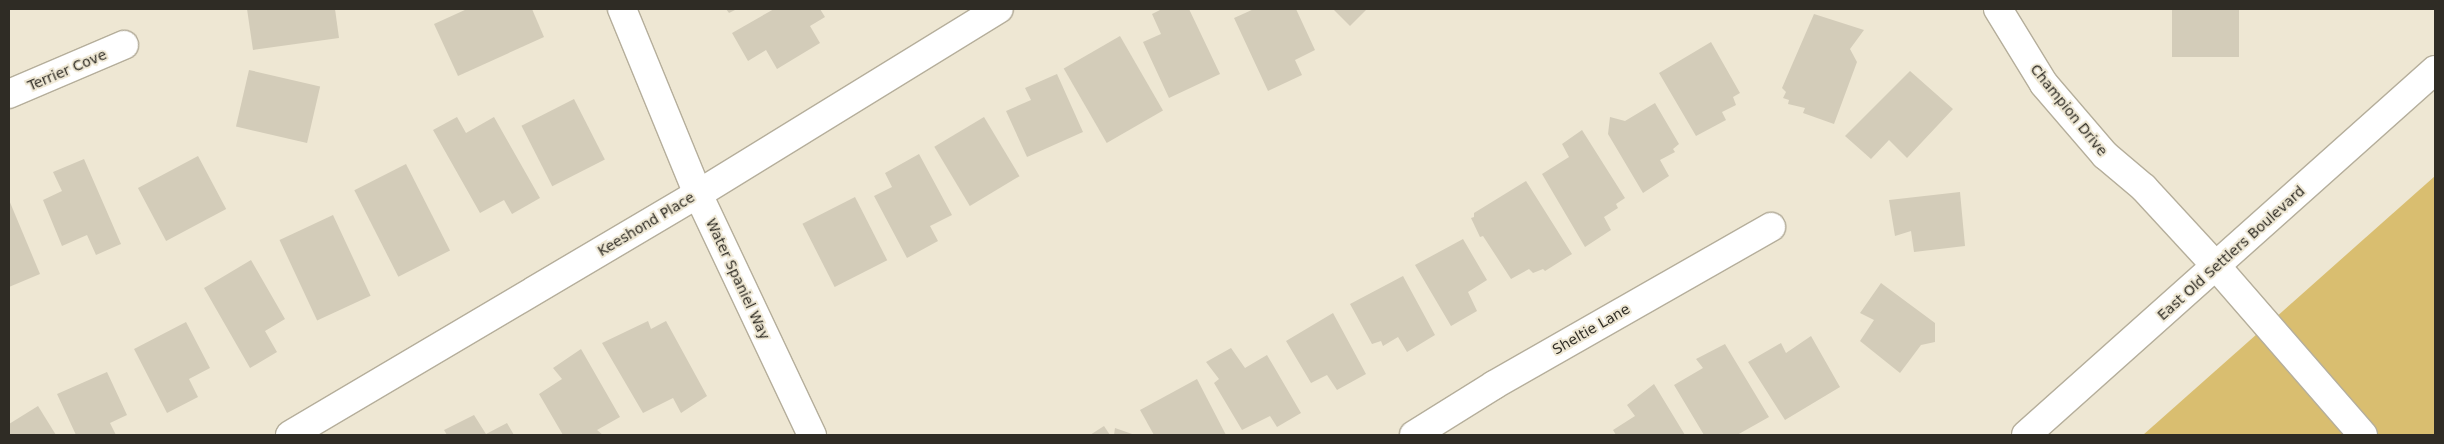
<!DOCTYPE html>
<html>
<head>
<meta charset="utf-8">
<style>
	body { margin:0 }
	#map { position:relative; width:2444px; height:444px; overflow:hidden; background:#eee7d3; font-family:"DejaVu Sans",sans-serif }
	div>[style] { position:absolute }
	.green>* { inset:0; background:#d9be70 }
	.building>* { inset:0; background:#d3ccb9; transform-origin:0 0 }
	.roads { filter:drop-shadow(1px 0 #b5ae9b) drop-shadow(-1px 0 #b5ae9b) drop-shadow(0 1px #b5ae9b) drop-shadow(0 -1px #b5ae9b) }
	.street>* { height:28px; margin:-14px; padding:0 14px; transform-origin:14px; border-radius:14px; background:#fff }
	.secondary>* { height:28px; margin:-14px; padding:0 14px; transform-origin:14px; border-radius:14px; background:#fff }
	span { translate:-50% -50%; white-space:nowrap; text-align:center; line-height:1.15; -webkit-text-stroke:4px #eee7d3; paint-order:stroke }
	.street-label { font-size:14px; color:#2f2c25 }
	.frame { position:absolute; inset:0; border:10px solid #2f2c25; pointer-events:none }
</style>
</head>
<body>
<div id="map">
	<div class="green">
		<div style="clip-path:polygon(2435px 176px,2435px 435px,2143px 435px)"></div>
	</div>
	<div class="building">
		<div style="clip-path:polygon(247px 9px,335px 9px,339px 38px,253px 50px)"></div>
		<div style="clip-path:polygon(467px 9px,532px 9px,544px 37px,458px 76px,434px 24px)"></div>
		<div style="clip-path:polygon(726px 9px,737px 9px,729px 13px)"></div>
		<div style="clip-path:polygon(774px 9px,820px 9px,825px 17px,810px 26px,820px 43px,777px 69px,766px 50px,748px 61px,732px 33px)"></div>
		<div style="clip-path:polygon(1162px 9px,1189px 9px,1220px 74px,1169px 98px,1143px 42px,1161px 34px,1152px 14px)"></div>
		<div style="clip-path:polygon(1254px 9px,1296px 9px,1315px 50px,1295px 60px,1302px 75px,1268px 91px,1234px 18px)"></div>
		<div style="clip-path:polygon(1333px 9px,1367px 9px,1350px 26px)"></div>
		<div style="left:2172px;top:9px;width:67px;height:48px"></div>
		<div style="clip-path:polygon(1814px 14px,1864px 30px,1850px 49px,1857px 62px,1834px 124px,1803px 113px,1805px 108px,1788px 104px,1789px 100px,1783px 98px,1786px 92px,1782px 88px)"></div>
		<div style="left:1120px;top:36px;width:86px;height:65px;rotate:60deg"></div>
		<div style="clip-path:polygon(1711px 42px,1740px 93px,1733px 97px,1736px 105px,1722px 112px,1726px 120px,1696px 136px,1659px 73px)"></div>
		<div style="left:249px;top:70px;width:73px;height:58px;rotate:13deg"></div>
		<div style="clip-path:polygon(1910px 71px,1953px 109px,1907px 158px,1889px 140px,1871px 159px,1845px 136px)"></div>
		<div style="clip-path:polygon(1057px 74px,1083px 132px,1027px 157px,1006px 111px,1031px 100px,1025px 88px)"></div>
		<div style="left:574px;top:99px;width:68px;height:59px;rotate:63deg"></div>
		<div style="clip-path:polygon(1655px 103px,1679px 144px,1673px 149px,1675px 152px,1660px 160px,1669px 176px,1643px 193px,1608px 134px,1610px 117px,1625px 121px)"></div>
		<div style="clip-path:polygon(457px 117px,466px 133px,494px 117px,540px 198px,512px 214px,504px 200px,480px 213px,433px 130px)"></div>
		<div style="left:984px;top:117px;width:69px;height:58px;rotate:59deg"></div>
		<div style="clip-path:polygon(1582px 130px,1625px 198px,1616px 204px,1618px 208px,1604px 217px,1611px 230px,1585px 247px,1542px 174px,1569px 157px,1562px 144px)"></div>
		<div style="clip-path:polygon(919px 154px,952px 215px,930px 226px,938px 241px,907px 258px,874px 196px,892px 187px,885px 173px)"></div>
		<div style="left:198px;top:156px;width:60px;height:68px;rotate:62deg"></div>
		<div style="clip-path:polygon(84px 159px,121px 244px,96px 255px,87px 235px,62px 246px,43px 200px,62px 191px,53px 172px)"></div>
		<div style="left:406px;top:164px;width:97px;height:58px;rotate:63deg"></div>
		<div style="clip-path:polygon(1526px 181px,1572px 254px,1545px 271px,1543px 269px,1533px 273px,1529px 269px,1511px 279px,1483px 236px,1480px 237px,1471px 218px,1474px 217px,1474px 213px)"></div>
		<div style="clip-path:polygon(1960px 192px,1965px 246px,1914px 252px,1911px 231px,1895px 236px,1889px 200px)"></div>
		<div style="left:855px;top:197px;width:71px;height:59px;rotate:63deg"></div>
		<div style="clip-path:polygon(9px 200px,40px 274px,9px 287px)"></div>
		<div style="left:333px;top:215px;width:89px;height:59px;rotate:65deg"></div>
		<div style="clip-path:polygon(1463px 239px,1487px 280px,1468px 292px,1477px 311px,1451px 326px,1415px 265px)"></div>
		<div style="clip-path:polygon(251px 260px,285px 319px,265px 331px,277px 352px,250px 368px,204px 288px)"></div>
		<div style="clip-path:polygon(1403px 276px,1435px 335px,1407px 352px,1398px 337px,1383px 346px,1381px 341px,1372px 344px,1350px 304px)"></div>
		<div style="clip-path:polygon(1881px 283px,1935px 323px,1935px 342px,1921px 345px,1900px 373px,1860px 341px,1874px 320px,1860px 313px)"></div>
		<div style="clip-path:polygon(1333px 313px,1366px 374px,1337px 390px,1327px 375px,1311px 383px,1286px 341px)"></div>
		<div style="clip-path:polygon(648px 321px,651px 329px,666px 321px,707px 396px,681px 413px,673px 398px,643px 413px,602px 343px)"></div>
		<div style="clip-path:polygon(186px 322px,210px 368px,189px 379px,198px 397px,167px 413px,134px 349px)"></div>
		<div style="clip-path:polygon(1811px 336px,1840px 387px,1785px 420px,1748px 362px,1781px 343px,1786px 353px)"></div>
		<div style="clip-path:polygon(1725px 344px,1769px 417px,1737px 435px,1704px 435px,1674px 385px,1703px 368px,1696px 359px)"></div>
		<div style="clip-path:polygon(1231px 348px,1245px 368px,1267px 355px,1301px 413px,1277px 427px,1270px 416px,1242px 430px,1214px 383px,1219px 379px,1206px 362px)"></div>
		<div style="clip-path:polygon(581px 349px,620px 417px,597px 430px,603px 435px,563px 435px,539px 394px,562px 379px,553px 368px)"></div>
		<div style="clip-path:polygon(107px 372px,127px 415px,110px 423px,116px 435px,76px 435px,57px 394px)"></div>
		<div style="clip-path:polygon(1197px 379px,1226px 435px,1154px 435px,1140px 410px)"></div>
		<div style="clip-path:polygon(1654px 384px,1685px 435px,1616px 435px,1613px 430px,1635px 416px,1627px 405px)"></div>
		<div style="clip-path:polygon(38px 406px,56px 435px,9px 435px,9px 424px)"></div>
		<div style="clip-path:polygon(474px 415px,486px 434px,507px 423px,514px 435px,447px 435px,444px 430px)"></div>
		<div style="clip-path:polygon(1104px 426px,1110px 435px,1090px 435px)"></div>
		<div style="clip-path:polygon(1115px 428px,1135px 435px,1114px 435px)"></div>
	</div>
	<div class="roads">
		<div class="street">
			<div style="left:622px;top:9px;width:200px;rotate:67.7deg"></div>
			<div style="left:698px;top:194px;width:267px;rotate:64.7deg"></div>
			<div style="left:1998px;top:9px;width:88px;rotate:58.5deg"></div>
			<div style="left:2044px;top:84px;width:94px;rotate:49.3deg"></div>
			<div style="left:2105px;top:155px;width:51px;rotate:40.2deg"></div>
			<div style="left:2144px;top:188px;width:106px;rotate:47.3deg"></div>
			<div style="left:2216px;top:266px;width:224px;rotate:49deg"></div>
			<div style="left:9px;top:94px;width:125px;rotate:-23.1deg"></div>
			<div style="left:290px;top:435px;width:474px;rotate:-30.6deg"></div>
			<div style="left:698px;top:194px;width:353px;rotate:-31.6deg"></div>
			<div style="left:1414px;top:435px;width:94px;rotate:-32deg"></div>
			<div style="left:1494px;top:385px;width:319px;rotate:-29.7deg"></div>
		</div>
		<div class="secondary">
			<div style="left:2026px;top:435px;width:548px;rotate:-41.75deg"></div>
		</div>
	</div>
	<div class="street-label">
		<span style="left:67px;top:70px;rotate:-23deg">Terrier Cove</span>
		<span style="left:2069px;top:110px;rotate:51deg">Champion Drive</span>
		<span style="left:646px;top:224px;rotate:-31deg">Keeshond Place</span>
		<span style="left:2231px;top:253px;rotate:-42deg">East Old Settlers Boulevard</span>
		<span style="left:738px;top:279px;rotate:65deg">Water Spaniel Way</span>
		<span style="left:1591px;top:329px;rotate:-30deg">Sheltie Lane</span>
	</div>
	<div class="frame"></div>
</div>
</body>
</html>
